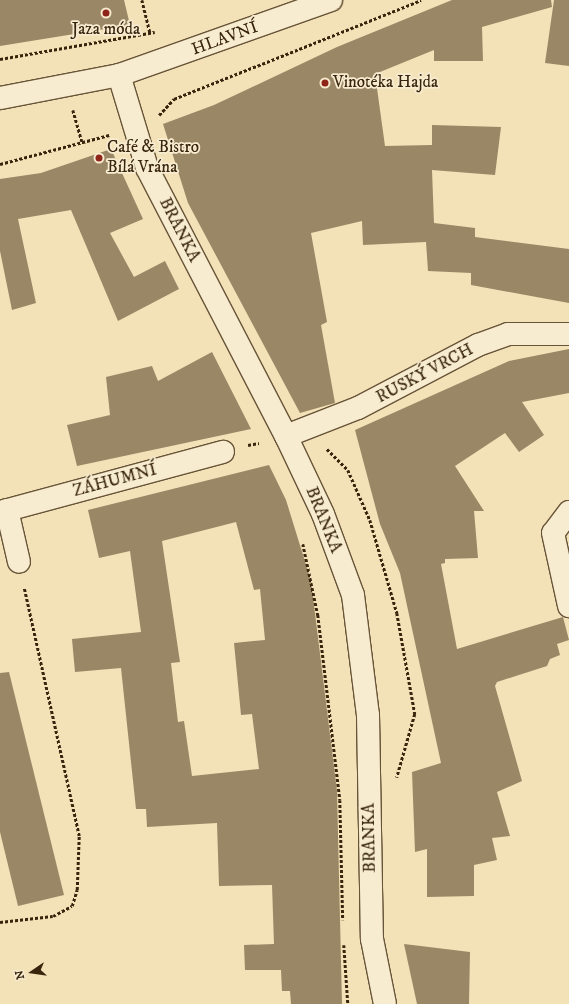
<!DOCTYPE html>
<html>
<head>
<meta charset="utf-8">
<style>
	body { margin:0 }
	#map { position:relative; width:569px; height:1004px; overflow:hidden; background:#f3e1b7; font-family:"IM FELL DW Pica",serif }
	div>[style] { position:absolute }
	.building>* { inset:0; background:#9a8766 }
	.path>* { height:2.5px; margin-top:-1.25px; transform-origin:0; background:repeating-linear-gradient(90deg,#39250e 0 3px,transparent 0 5px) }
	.roads { filter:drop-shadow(1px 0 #685438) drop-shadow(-1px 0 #685438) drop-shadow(0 1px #685438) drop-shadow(0 -1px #685438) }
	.street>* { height:22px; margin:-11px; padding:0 11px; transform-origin:11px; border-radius:11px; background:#f7ecd0 }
	.secondary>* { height:22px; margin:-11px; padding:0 11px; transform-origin:11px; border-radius:11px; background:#f7ecd0 }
	.dots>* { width:11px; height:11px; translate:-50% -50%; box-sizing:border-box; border:2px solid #f7ecd0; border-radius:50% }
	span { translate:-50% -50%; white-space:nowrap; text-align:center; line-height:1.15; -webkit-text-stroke:3.5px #f7ecd0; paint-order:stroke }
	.poi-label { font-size:17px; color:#39250e }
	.left { translate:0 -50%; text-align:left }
	.street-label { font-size:17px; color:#39250e }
	.north { position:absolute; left:12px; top:952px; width:40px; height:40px; -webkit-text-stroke:3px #f7ecd0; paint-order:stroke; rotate:257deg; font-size:11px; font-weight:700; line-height:16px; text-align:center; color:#39250e }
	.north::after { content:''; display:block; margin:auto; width:14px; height:18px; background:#39250e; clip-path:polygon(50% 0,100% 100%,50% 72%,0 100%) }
</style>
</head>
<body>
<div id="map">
	<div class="building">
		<div style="clip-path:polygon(0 0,124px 0,130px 25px,0 46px)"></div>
		<div style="clip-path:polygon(452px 0,551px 0,552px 7px,482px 27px,483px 61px,434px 61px,434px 50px,375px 74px,385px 146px,432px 145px,432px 125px,501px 127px,495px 175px,432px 170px,434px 223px,475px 228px,475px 237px,569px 249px,569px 303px,471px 285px,471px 273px,428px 271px,426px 242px,363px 245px,362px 221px,311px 233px,327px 322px,321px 325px,335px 403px,300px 413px,188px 203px,163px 124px,214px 105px,337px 47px)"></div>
		<div style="clip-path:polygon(554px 0,569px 0,569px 66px,545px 63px)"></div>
		<div style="clip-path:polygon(111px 149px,143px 219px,110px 233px,134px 277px,165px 261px,179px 289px,118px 321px,71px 210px,18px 219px,36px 303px,12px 310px,0 251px,0 179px,41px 173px)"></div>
		<div style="clip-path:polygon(569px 349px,569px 393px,522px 402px,544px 435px,519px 452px,505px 433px,455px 466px,484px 511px,474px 511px,478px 558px,445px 559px,445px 563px,441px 564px,457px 649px,563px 617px,569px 640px,557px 644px,560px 655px,550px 659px,547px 666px,497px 682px,495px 686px,522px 781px,497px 792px,510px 836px,492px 838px,497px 860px,474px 865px,474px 896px,427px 897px,427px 849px,415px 852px,412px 772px,441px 763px,400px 573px,380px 524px,355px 430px,509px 361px)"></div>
		<div style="clip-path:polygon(212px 352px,251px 429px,77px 466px,67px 425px,110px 415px,106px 377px,152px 366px,158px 381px)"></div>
		<div style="clip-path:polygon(evenodd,269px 465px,286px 500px,311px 581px,337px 791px,342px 1004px,291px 1004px,290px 991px,282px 991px,281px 970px,245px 970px,244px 945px,274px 944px,272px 885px,219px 886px,217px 823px,147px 827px,146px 809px,136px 809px,121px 668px,75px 672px,72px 639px,141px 632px,130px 551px,99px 558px,88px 510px,269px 465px,236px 522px,254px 590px,260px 589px,265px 640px,234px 643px,241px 715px,252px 714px,259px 769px,192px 776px,184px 721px,178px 722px,171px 663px,180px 662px,162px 541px,236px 522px)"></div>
		<div style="clip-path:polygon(9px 672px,64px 895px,18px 906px,0 832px,0 673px)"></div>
		<div style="clip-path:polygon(404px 944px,470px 952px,469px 1004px,417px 1004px)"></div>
	</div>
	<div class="path">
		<div style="left:142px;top:0;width:34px;rotate:76deg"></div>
		<div style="left:0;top:59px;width:157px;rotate:-9.9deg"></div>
		<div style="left:73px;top:110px;width:33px;rotate:74deg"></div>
		<div style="left:159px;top:115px;width:22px;rotate:-47deg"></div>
		<div style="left:174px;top:99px;width:266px;rotate:-21.8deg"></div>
		<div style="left:0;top:164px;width:113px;rotate:-14.9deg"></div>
		<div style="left:248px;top:445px;width:11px;rotate:-10deg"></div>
		<div style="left:327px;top:449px;width:30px;rotate:45deg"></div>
		<div style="left:348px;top:470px;width:55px;rotate:66.3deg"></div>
		<div style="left:370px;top:520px;width:97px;rotate:73.8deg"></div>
		<div style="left:397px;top:613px;width:103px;rotate:79.9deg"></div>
		<div style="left:415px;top:714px;width:66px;rotate:105.9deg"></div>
		<div style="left:303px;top:544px;width:73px;rotate:78.1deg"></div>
		<div style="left:318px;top:615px;width:186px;rotate:83.2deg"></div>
		<div style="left:340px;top:800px;width:120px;rotate:88.6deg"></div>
		<div style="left:0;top:922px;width:53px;rotate:-6.5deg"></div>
		<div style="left:53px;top:916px;width:21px;rotate:-28deg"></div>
		<div style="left:72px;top:906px;width:17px;rotate:-73deg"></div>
		<div style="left:77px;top:890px;width:54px;rotate:-87.9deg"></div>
		<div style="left:79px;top:836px;width:254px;rotate:-102.5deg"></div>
		<div style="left:344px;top:945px;width:59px;rotate:86.1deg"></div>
	</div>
	<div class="roads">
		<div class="street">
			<div style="left:0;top:98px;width:121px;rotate:-10.9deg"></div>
			<div style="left:286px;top:436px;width:77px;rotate:-21.3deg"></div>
			<div style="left:358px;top:408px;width:136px;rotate:-27.7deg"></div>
			<div style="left:478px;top:345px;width:32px;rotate:-20deg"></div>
			<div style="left:508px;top:334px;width:61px"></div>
			<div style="left:7px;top:510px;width:53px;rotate:77deg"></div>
			<div style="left:0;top:512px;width:231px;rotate:-15.1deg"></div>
			<div style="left:569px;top:512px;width:26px;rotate:127deg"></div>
			<div style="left:553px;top:533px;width:75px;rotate:77.6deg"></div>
		</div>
		<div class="secondary">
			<div style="left:331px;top:0;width:225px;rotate:160.5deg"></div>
			<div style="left:119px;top:75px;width:97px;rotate:73.2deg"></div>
			<div style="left:147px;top:168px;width:302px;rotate:62.6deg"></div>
			<div style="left:286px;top:436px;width:86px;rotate:64.6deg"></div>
			<div style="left:323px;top:514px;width:86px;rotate:69.7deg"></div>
			<div style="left:353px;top:595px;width:121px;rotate:82.9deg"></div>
			<div style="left:368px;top:715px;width:224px;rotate:89deg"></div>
			<div style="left:372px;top:939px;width:66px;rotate:78.7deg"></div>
		</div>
	</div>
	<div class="dots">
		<div style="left:106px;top:13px;background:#8f2418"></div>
		<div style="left:325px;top:83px;background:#8f2418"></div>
		<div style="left:99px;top:158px;background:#8f2418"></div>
	</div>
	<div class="poi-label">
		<span style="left:106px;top:30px">Jaza móda</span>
		<span class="left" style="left:333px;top:83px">Vinotéka Hajda</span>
		<span class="left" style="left:107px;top:158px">Café &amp; Bistro<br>Bílá Vrána</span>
	</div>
	<div class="street-label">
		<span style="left:225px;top:39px;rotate:-20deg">HLAVNÍ</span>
		<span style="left:179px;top:230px;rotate:63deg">BRANKA</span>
		<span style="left:425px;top:374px;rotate:-28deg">RUSKÝ VRCH</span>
		<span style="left:115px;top:481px;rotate:-15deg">ZÁHUMNÍ</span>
		<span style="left:323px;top:520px;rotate:68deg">BRANKA</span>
		<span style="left:370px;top:838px;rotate:-91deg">BRANKA</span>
	</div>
	<div class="north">N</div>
</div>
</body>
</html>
